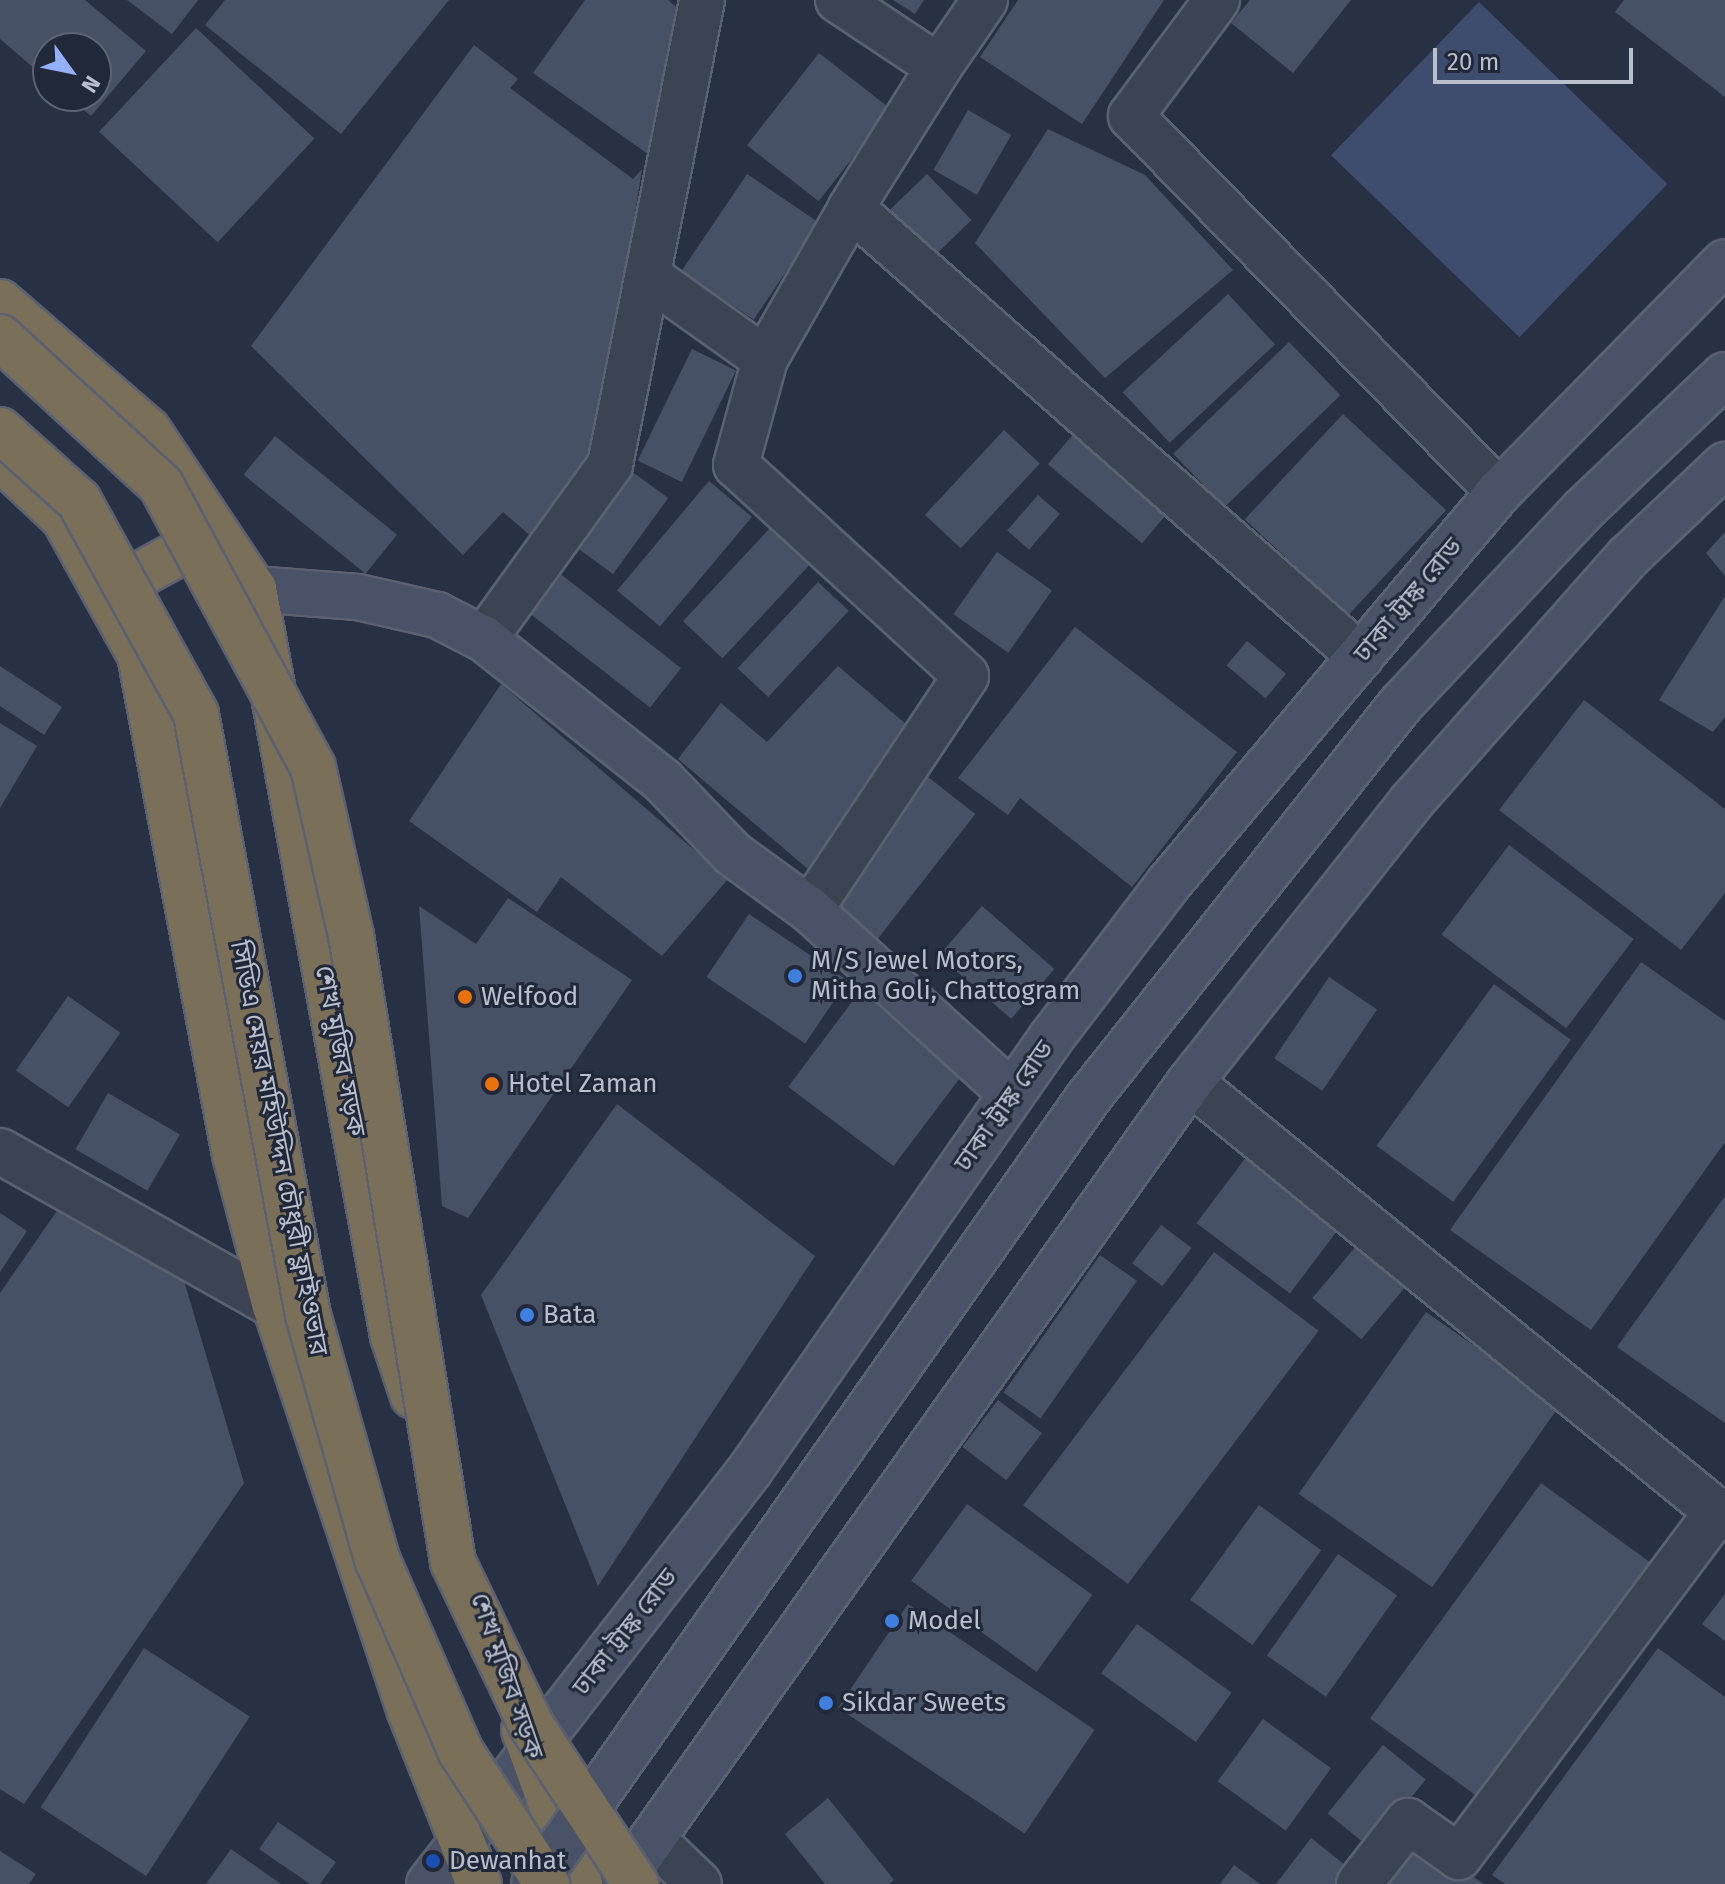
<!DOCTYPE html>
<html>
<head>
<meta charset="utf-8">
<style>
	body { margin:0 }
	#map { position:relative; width:1725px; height:1884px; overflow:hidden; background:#283144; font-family:"Fira Sans","Noto Sans Bengali",sans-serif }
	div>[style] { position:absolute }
	.water>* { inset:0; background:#3e4d6d; transform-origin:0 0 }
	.building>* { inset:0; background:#475166; transform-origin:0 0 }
	.roads { filter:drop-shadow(2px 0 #5b6171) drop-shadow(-2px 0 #5b6171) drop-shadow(0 2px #5b6171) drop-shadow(0 -2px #5b6171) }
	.street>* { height:44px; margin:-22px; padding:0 22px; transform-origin:22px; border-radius:22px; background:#3c4454 }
	.secondary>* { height:44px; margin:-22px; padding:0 22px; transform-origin:22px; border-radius:22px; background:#4a5267 }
	.highway>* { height:44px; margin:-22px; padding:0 22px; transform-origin:22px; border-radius:22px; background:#7a7059 }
	.bridges { filter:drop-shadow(2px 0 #5b6171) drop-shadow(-2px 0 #5b6171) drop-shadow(0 2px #5b6171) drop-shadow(0 -2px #5b6171) }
	.secondary-bridge>* { height:44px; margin:-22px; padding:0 22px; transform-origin:22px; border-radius:22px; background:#4a5267 }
	.highway-bridge>* { height:44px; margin:-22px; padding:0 22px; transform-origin:22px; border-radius:22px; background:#7a7059 }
	.dots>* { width:22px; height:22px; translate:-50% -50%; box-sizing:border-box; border:4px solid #212839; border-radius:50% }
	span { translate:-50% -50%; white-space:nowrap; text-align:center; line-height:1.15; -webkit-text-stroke:6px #212839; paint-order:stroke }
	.street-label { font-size:26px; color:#babfcd }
	.poi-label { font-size:26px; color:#babfcd }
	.left { translate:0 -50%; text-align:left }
	.north { position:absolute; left:32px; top:32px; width:80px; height:80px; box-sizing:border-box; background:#212839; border:2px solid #5e6474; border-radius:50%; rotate:123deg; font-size:22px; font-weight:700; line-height:32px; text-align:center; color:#babfcd }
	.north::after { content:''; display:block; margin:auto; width:28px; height:36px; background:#93b0f9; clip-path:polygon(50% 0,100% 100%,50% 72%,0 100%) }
	.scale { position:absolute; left:1433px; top:48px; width:200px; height:36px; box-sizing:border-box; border:4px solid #babfcd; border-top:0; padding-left:10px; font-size:24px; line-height:28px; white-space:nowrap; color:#babfcd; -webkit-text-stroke:6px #212839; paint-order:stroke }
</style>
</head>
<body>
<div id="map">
	<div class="water">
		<div style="left:1479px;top:2px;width:262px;height:213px;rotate:44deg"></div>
	</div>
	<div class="building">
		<div style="clip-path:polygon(0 0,85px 0,146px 51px,91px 116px,67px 96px,96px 96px,96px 48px,48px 48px,48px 80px,0 39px)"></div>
		<div style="clip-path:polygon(127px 0,198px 0,172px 34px)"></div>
		<div style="clip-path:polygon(225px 0,449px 0,341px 134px,205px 25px)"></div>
		<div style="clip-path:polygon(585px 0,668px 0,686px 15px,655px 159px,533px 73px)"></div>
		<div style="clip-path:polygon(893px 0,924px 0,915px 14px)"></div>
		<div style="clip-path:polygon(1018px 0,1164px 0,1082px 124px,980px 57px)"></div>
		<div style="clip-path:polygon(1250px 0,1351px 0,1293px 73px,1231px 23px)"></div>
		<div style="clip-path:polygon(1624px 0,1725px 0,1725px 97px,1615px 12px)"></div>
		<div style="left:196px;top:28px;width:162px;height:142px;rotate:43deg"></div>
		<div style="clip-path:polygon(474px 45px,518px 79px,510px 88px,633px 179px,642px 169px,597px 459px,541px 545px,503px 512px,463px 555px,251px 346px)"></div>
		<div style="left:819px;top:53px;width:91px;height:117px;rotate:38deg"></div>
		<div style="left:968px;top:110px;width:50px;height:69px;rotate:30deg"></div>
		<div style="clip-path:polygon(1048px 129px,1145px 175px,1233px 270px,1105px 378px,975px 243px)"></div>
		<div style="left:747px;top:174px;width:87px;height:117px;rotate:34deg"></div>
		<div style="left:927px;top:174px;width:64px;height:54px;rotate:46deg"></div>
		<div style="left:1228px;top:294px;width:69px;height:144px;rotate:47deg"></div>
		<div style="left:1289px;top:342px;width:74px;height:161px;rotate:46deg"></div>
		<div style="left:692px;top:349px;width:49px;height:124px;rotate:26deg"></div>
		<div style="left:1343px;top:414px;width:141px;height:144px;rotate:43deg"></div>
		<div style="left:1080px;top:426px;width:123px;height:50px;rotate:40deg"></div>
		<div style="left:1004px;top:430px;width:49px;height:116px;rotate:43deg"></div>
		<div style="left:275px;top:436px;width:157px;height:50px;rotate:39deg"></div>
		<div style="left:627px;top:468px;width:51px;height:94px;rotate:36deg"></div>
		<div style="left:709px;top:481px;width:56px;height:143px;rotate:40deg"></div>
		<div style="left:1038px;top:495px;width:29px;height:47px;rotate:41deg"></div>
		<div style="left:771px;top:527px;width:54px;height:129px;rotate:43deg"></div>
		<div style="clip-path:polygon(1725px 532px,1725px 576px,1706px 553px)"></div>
		<div style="left:997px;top:552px;width:67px;height:76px;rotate:35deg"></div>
		<div style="left:558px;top:572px;width:156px;height:50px;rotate:38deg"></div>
		<div style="left:818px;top:582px;width:42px;height:118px;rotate:43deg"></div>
		<div style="clip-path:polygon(1725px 596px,1725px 717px,1713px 732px,1659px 700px)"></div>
		<div style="clip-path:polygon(1075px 627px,1237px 752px,1132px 887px,1020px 798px,1008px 815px,958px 778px)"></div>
		<div style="left:1247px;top:641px;width:51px;height:32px;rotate:40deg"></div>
		<div style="clip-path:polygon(0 666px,62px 707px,44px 735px,0 706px)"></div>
		<div style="clip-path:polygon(838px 666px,921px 737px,808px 869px,678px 759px,721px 703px,767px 742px)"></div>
		<div style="clip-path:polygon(501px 684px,728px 879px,662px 956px,561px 877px,537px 912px,409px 821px)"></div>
		<div style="clip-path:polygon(1584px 700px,1725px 809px,1725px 893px,1681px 950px,1499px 810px)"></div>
		<div style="clip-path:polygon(0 723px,37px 746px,0 808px)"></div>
		<div style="left:928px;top:777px;width:60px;height:166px;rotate:38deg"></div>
		<div style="left:1509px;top:845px;width:156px;height:112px;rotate:37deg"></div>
		<div style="clip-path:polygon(508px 898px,632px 980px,468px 1218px,442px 1206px,419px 906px,476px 944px)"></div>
		<div style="left:982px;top:906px;width:96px;height:66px;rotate:41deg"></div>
		<div style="left:749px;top:914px;width:119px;height:76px;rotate:34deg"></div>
		<div style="clip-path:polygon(1641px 962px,1725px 1021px,1725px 1142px,1591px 1330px,1450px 1230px)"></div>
		<div style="left:1329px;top:977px;width:58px;height:98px;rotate:34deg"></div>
		<div style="left:1494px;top:984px;width:95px;height:200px;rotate:36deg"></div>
		<div style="left:864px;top:986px;width:132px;height:126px;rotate:37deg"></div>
		<div style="left:68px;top:996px;width:64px;height:91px;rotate:35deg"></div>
		<div style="left:108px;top:1093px;width:83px;height:65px;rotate:30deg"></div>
		<div style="clip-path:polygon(617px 1104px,815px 1256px,598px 1586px,481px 1295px)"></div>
		<div style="left:1250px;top:1152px;width:117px;height:89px;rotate:37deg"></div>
		<div style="clip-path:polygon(1725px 1196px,1725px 1423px,1617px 1347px)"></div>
		<div style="clip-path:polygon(61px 1205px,182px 1274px,244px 1483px,24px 1804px,0 1789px,0 1293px)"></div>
		<div style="clip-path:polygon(0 1213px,27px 1231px,0 1272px)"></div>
		<div style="left:1161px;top:1225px;width:38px;height:48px;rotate:37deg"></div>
		<div style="left:1367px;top:1233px;width:64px;height:85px;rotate:40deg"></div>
		<div style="left:1214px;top:1252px;width:131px;height:317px;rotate:37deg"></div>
		<div style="left:1100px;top:1255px;width:45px;height:168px;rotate:35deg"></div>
		<div style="left:1426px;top:1312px;width:163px;height:222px;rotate:35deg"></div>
		<div style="left:998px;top:1400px;width:55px;height:59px;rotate:37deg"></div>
		<div style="left:1541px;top:1483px;width:134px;height:291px;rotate:36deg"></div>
		<div style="left:967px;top:1504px;width:155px;height:95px;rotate:36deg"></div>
		<div style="left:1259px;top:1505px;width:77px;height:117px;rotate:36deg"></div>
		<div style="left:1338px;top:1554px;width:72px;height:124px;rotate:35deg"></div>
		<div style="clip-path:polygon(1725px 1594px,1725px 1641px,1702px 1624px)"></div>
		<div style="left:908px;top:1604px;width:225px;height:125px;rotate:34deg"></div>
		<div style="left:1137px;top:1624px;width:117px;height:61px;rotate:36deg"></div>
		<div style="left:144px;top:1648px;width:126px;height:190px;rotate:33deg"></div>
		<div style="clip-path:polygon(1658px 1648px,1725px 1697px,1725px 1884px,1505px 1884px,1492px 1875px)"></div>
		<div style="left:1263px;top:1719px;width:84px;height:77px;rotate:36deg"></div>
		<div style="left:1383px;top:1745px;width:55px;height:88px;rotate:39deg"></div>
		<div style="clip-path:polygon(828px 1798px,894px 1880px,889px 1884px,825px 1884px,785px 1834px)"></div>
		<div style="clip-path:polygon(278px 1822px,336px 1862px,320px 1884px,310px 1884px,259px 1849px)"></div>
		<div style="clip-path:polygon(1411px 1836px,1484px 1884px,1379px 1884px)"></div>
		<div style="clip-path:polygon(1311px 1838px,1349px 1868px,1337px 1884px,1276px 1884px)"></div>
		<div style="clip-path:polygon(231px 1849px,281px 1884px,206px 1884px)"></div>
		<div style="clip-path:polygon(0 1851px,36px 1874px,29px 1884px,0 1884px)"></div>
		<div style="clip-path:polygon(1234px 1865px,1260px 1884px,1220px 1884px)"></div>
	</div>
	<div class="roads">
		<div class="street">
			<div style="left:838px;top:0;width:121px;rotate:33.6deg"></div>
			<div style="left:939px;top:67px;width:166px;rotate:122deg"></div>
			<div style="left:851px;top:208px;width:679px;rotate:41.36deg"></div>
			<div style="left:1217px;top:0;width:144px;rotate:126.6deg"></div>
			<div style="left:1131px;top:116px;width:526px;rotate:45.62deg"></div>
			<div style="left:939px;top:67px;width:81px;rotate:-55.5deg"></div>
			<div style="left:648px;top:276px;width:143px;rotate:35.4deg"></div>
			<div style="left:765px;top:359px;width:110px;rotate:105.3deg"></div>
			<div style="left:736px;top:465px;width:312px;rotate:42.5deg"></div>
			<div style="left:966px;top:676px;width:281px;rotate:123.7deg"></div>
			<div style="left:765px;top:359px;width:174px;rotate:-60.3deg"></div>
			<div style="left:484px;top:639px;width:215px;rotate:-54.1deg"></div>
			<div style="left:610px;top:465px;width:474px;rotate:-78.8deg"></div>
			<div style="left:1190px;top:1082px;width:690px;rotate:39.18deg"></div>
			<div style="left:0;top:1151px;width:316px;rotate:29.4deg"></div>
			<div style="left:652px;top:1839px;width:65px;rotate:43.8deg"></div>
			<div style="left:1359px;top:1884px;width:80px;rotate:-52.1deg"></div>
			<div style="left:1408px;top:1821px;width:62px;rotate:35.2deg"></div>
			<div style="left:1459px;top:1857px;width:429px;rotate:-53.2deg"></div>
		</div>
		<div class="secondary">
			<div style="left:254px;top:589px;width:104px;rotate:4.4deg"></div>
			<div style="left:358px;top:597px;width:81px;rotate:12.8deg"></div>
			<div style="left:437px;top:615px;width:53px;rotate:27.1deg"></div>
			<div style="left:484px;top:639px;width:228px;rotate:38.4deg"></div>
			<div style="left:663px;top:781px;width:101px;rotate:46.2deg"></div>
			<div style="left:733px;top:854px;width:95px;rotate:36deg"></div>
			<div style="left:810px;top:910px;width:273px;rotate:42.3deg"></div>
			<div style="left:429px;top:1884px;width:524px;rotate:-52.21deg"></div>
			<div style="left:750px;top:1470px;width:527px;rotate:-55.13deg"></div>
			<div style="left:1051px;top:1038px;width:195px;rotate:-52.7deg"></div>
			<div style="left:1169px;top:883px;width:512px;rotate:-49.84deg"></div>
			<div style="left:1499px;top:492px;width:322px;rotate:-45.5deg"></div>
			<div style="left:620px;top:1884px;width:984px;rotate:-54.6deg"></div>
			<div style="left:1190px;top:1082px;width:358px;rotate:-51.7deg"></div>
			<div style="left:1412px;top:801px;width:326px;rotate:-48.5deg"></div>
			<div style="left:1628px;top:557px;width:134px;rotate:-43.5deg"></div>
		</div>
		<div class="highway">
			<div style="left:0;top:302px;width:196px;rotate:40.9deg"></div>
			<div style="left:148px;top:430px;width:191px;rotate:56.3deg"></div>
			<div style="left:254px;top:589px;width:760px;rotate:79.46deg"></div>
			<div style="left:393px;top:1336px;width:63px;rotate:71.6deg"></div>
			<div style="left:0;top:458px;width:88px;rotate:43.2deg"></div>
			<div style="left:64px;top:518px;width:157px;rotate:61deg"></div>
			<div style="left:140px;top:655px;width:509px;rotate:79.24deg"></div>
			<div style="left:235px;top:1155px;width:156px;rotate:75.2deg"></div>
			<div style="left:275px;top:1306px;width:425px;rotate:71.6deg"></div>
			<div style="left:409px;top:1709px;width:188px;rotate:68.2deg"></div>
			<div style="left:106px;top:593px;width:125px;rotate:-28.6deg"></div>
			<div style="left:524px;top:1730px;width:164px;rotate:70deg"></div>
		</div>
	</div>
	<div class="bridges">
		<div class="secondary-bridge">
			<div style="left:534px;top:1884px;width:962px;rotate:-54.82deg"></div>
			<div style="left:1088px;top:1098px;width:503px;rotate:-51.54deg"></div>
			<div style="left:1401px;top:704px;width:265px;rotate:-46.8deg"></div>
			<div style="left:1582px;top:511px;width:197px;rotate:-43.6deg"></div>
		</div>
		<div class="highway-bridge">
			<div style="left:0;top:337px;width:219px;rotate:42.6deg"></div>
			<div style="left:161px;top:485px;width:320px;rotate:61.7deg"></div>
			<div style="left:313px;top:767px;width:172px;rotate:77.3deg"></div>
			<div style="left:351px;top:935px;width:635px;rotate:80.76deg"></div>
			<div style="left:453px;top:1562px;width:181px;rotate:64.4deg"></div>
			<div style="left:531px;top:1725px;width:191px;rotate:56.6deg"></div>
			<div style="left:0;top:430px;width:106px;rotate:41.9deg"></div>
			<div style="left:79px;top:501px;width:243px;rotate:61.2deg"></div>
			<div style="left:196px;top:714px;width:611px;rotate:79.44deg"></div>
			<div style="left:308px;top:1315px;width:254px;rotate:74.2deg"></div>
			<div style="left:377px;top:1559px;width:210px;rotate:66.5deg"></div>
			<div style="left:461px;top:1752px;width:158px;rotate:56.9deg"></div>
		</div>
	</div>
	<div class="dots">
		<div style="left:795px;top:976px;background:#3f7fe0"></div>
		<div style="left:465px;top:997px;background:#e8710a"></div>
		<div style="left:492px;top:1084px;background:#e8710a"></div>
		<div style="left:527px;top:1315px;background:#3f7fe0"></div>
		<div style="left:892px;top:1621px;background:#3f7fe0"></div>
		<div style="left:826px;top:1703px;background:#3f7fe0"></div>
		<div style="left:433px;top:1861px;background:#1a4fb4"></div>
	</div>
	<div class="street-label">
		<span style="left:1408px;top:600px;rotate:-50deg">ঢাকা ট্রাঙ্ক রোড</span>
		<span style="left:340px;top:1051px;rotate:79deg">শেখ মুজিব সড়ক</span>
		<span style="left:1004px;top:1106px;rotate:-55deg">ঢাকা ট্রাঙ্ক রোড</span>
		<span style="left:279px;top:1148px;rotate:79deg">সিডিএ মেয়র মহিউদ্দিন চৌধুরী ফ্লাইওভার</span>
		<span style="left:625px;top:1632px;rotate:-52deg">ঢাকা ট্রাঙ্ক রোড</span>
		<span style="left:507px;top:1676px;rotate:71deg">শেখ মুজিব সড়ক</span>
	</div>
	<div class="poi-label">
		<span class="left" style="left:811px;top:976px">M/S Jewel Motors,<br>Mitha Goli, Chattogram</span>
		<span class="left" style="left:481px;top:997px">Welfood</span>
		<span class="left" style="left:508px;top:1084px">Hotel Zaman</span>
		<span class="left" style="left:543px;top:1315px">Bata</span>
		<span class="left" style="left:908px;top:1621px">Model</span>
		<span class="left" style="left:842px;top:1703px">Sikdar Sweets</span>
		<span class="left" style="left:449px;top:1861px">Dewanhat</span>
	</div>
	<div class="north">N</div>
	<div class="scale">20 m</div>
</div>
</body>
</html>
